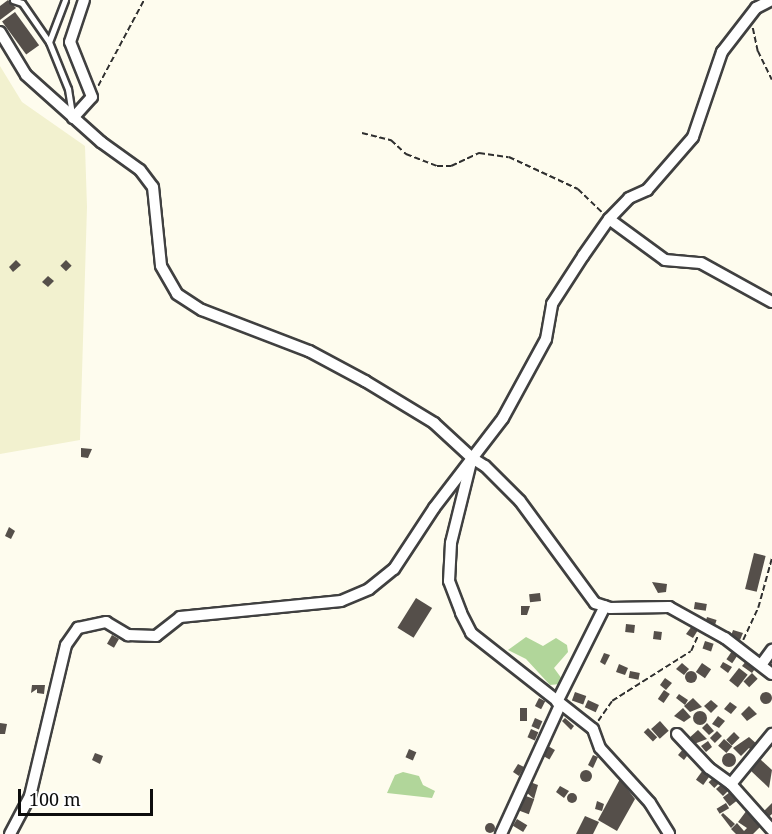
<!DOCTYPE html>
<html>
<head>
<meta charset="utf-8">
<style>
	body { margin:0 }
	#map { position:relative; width:772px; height:834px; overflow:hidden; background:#fefcee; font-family:"Noto Serif",serif }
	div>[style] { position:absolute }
	.farmland>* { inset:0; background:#f2f1cf }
	.forest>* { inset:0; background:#b1d69a }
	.building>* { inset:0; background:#554f4a; transform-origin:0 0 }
	.round { border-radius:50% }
	.path>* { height:1.5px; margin-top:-0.75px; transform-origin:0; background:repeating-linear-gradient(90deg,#2f2f2f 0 6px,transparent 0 9px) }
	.roads { filter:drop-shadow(2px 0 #404040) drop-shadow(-2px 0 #404040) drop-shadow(0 2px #404040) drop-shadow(0 -2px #404040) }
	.service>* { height:5px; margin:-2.5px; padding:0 2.5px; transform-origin:2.5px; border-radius:2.5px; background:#fff }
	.minor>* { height:10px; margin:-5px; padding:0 5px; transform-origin:5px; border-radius:5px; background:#fff }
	span { translate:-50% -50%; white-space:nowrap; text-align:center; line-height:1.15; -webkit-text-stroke:6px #fff; paint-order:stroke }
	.scale { position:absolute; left:18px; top:789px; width:135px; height:27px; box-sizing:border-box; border:3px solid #0d0d0d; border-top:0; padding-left:8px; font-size:18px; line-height:21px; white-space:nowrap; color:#0d0d0d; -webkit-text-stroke:4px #fff; paint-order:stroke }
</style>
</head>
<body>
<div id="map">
	<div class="farmland">
		<div style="clip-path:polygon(0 66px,22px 102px,85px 146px,87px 207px,80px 440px,0 454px)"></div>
	</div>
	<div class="forest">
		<div style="clip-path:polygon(526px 637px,543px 646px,556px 638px,567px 645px,568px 652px,554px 668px,562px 679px,560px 684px,550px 685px,526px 659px,508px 650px)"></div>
		<div style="clip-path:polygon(403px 772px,419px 776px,423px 785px,435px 791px,432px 798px,387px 793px,395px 775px)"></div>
	</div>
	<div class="building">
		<div style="clip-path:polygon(8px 0,16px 8px,0 20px,0 6px)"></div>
		<div style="left:15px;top:12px;width:41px;height:16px;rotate:54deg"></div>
		<div style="clip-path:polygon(16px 260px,21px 265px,13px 272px,9px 267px)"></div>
		<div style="left:66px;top:260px;width:8px;height:8px;rotate:45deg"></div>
		<div style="clip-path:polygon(48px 276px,54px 281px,48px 287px,42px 282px)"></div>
		<div style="clip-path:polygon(81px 448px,92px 449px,88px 458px,81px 457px)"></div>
		<div style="clip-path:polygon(9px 527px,15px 531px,11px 539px,5px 536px)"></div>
		<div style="left:754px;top:553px;width:12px;height:37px;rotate:14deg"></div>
		<div style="clip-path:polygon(652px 582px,667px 584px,666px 592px,658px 593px)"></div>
		<div style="left:540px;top:593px;width:8px;height:11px;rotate:83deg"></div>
		<div style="left:416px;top:598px;width:19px;height:35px;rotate:32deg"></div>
		<div style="left:695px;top:602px;width:12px;height:7px;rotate:9deg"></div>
		<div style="clip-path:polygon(521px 606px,530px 606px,527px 615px,521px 615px)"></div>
		<div style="left:707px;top:617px;width:10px;height:5px;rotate:17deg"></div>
		<div style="left:626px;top:624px;width:9px;height:8px;rotate:6deg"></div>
		<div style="clip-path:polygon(692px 626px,698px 630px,693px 638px,686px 634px)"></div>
		<div style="clip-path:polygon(733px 630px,743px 633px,740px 640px,731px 636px)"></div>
		<div style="left:654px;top:631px;width:8px;height:8px;rotate:7deg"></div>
		<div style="left:112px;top:635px;width:8px;height:10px;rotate:30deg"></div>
		<div style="left:705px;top:641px;width:9px;height:8px;rotate:18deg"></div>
		<div style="left:732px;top:651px;width:7px;height:10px;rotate:34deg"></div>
		<div style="clip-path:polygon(604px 653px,610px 655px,605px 665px,600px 662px)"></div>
		<div style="clip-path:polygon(747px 660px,757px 666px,752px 673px,742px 666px)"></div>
		<div style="clip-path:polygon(723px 662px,732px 667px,728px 673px,720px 667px)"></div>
		<div style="clip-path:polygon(682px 663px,689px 669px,684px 675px,676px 669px)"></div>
		<div style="left:702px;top:663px;width:11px;height:11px;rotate:34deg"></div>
		<div style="clip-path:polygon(619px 664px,628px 668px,625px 675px,616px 672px)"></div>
		<div style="left:739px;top:668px;width:11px;height:16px;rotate:38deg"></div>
		<div style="left:630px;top:671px;width:10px;height:7px;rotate:11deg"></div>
		<div class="round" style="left:685px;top:671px;width:12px;height:12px"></div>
		<div style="left:752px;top:673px;width:8px;height:12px;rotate:45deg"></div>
		<div style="clip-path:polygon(665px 678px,672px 683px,666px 690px,660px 685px)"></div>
		<div style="clip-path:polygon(32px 685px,45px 685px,44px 694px,37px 693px,37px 689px,31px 693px)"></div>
		<div style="left:664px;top:690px;width:7px;height:11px;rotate:34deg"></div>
		<div style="left:575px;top:692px;width:12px;height:9px;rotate:20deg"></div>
		<div class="round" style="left:760px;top:692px;width:12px;height:12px"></div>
		<div style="clip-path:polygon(679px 694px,688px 700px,685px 705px,676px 698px)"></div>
		<div style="left:539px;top:698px;width:7px;height:9px;rotate:27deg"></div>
		<div style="clip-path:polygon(693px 698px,702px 707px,690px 712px,684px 706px)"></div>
		<div style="left:588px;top:700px;width:12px;height:8px;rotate:24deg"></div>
		<div style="clip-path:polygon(711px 700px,718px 706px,711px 713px,704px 706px)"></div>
		<div style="clip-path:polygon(730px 702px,737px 707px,731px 714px,724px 709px)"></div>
		<div style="clip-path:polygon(749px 706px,757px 714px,747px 721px,741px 714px)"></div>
		<div style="left:520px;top:708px;width:7px;height:13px"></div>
		<div style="clip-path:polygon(683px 708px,691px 717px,684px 722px,674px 716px)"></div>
		<div class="round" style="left:693px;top:711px;width:14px;height:14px"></div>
		<div style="clip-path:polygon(718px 716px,725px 721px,719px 728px,712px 724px)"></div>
		<div style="left:535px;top:718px;width:8px;height:9px;rotate:23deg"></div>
		<div style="clip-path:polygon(565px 718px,574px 726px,571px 730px,562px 721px)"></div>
		<div style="left:660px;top:721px;width:13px;height:12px;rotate:48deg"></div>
		<div style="clip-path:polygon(0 723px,7px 724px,5px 734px,0 734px)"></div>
		<div style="clip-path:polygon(707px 723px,714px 731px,709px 735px,702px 728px)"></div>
		<div style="left:648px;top:728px;width:13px;height:6px;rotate:45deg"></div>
		<div style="left:531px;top:729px;width:8px;height:9px;rotate:23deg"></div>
		<div style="clip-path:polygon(698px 730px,707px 739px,694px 744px,688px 739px)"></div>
		<div style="left:717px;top:731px;width:7px;height:10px;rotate:45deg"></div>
		<div style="left:734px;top:732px;width:8px;height:11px;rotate:45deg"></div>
		<div style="clip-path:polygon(749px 737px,759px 746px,753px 752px,749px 748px,741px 756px,733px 748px)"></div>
		<div style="left:724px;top:739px;width:11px;height:9px;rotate:41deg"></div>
		<div style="clip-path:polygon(708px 741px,712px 747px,706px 752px,701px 746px)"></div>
		<div style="left:548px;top:746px;width:8px;height:11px;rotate:30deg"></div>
		<div style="clip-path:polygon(684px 748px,690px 752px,684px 760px,678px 755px)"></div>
		<div style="left:409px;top:749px;width:8px;height:9px;rotate:23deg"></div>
		<div style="clip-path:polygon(95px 753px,103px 756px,100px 764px,92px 760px)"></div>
		<div class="round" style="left:722px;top:753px;width:14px;height:14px"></div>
		<div style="clip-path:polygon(593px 755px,598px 757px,593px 768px,588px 765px)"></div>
		<div style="clip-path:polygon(760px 759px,772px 770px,769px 788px,750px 770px)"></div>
		<div style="clip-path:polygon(518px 764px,524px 767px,519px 776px,513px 772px)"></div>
		<div style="left:703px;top:770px;width:9px;height:12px;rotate:36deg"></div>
		<div class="round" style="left:580px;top:770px;width:12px;height:12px"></div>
		<div style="left:715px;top:776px;width:8px;height:9px;rotate:45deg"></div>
		<div style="clip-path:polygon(620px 779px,635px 799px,617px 831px,598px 820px)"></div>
		<div style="clip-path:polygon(530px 782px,538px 785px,534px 799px,526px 792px)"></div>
		<div style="clip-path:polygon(723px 783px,729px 790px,723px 796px,716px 789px)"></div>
		<div style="clip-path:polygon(560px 786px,569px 791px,564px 798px,556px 792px)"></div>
		<div style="left:730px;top:792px;width:11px;height:9px;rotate:52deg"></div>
		<div class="round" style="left:567px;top:793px;width:10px;height:10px"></div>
		<div style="left:523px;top:795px;width:12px;height:16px;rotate:20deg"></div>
		<div style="clip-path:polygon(597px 801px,604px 804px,602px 811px,595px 809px)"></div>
		<div style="left:726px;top:803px;width:6px;height:11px;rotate:59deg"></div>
		<div style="clip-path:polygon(772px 803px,772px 814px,765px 820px,760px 815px)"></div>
		<div style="clip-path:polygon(747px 810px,762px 825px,753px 834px,736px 834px,731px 829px,737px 823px,744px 831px,747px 828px,738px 822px)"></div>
		<div style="clip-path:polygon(723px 813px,735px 824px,731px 828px,721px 815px)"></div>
		<div style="clip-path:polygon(585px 816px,599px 822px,593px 834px,576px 834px)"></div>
		<div style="left:517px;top:819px;width:12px;height:8px;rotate:31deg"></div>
		<div class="round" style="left:485px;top:823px;width:10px;height:10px"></div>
	</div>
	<div class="path">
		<div style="left:753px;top:28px;width:24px;rotate:78deg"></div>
		<div style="left:758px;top:51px;width:32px;rotate:64deg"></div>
		<div style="left:98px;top:86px;width:98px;rotate:-61.9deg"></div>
		<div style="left:362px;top:133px;width:30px;rotate:14deg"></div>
		<div style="left:391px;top:140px;width:21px;rotate:43deg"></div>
		<div style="left:406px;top:154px;width:33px;rotate:21deg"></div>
		<div style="left:437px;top:166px;width:14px"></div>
		<div style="left:451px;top:166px;width:31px;rotate:-25deg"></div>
		<div style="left:479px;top:153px;width:30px;rotate:8deg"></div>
		<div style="left:509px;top:157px;width:76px;rotate:24.9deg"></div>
		<div style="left:578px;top:189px;width:33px;rotate:44deg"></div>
		<div style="left:743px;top:640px;width:35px;rotate:-65deg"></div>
		<div style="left:758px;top:608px;width:53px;rotate:-74.6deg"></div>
		<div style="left:598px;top:721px;width:24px;rotate:-55deg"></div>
		<div style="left:612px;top:701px;width:93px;rotate:-32.3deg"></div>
		<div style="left:691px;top:651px;width:17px;rotate:-66deg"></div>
	</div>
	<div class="roads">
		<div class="service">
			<div style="left:13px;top:0;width:9px;rotate:18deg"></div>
			<div style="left:22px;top:3px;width:47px;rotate:55.3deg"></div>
			<div style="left:49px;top:42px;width:51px;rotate:68deg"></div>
			<div style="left:68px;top:89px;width:24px;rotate:81deg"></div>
			<div style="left:49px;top:42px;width:45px;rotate:-69.1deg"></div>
		</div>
		<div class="minor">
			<div style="left:0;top:32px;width:50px;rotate:58.8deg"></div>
			<div style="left:26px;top:75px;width:101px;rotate:41.8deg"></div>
			<div style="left:101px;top:142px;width:48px;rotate:35.7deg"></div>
			<div style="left:140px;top:170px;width:21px;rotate:53deg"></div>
			<div style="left:153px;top:187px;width:79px;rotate:84.2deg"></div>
			<div style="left:161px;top:266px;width:32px;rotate:60deg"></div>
			<div style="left:177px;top:294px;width:30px;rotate:33deg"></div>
			<div style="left:202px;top:310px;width:115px;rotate:21deg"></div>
			<div style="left:309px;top:351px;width:64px;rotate:28.2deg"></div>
			<div style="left:365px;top:381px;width:81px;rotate:31.3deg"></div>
			<div style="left:434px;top:423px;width:52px;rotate:42.6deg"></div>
			<div style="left:472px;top:458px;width:88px;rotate:103.9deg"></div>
			<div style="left:451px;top:543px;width:38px;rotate:93deg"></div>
			<div style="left:449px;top:581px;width:34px;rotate:69deg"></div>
			<div style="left:461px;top:613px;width:22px;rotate:63deg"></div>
			<div style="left:471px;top:633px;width:155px;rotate:38.2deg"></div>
			<div style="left:593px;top:729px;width:20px;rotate:70deg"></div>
			<div style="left:600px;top:748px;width:74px;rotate:47.7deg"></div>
			<div style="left:650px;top:803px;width:36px;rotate:58deg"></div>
			<div style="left:73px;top:118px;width:28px;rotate:-48deg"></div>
			<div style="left:92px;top:97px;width:59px;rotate:-111.8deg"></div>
			<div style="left:70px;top:42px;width:44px;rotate:-71.6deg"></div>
			<div style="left:609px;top:219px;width:69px;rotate:36.2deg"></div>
			<div style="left:665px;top:260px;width:36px;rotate:5deg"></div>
			<div style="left:701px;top:263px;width:81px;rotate:28.8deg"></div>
			<div style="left:472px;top:458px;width:15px;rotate:32deg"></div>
			<div style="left:485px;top:466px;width:49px;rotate:45deg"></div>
			<div style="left:520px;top:501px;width:127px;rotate:53.7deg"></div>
			<div style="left:595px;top:603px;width:16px;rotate:18deg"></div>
			<div style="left:610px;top:608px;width:59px;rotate:-1deg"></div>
			<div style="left:669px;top:607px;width:64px;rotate:29deg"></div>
			<div style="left:725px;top:638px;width:59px;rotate:37.5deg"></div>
			<div style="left:761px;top:665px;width:19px;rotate:-54deg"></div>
			<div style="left:557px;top:702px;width:107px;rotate:-63.4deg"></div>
			<div style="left:677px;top:734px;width:47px;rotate:46.7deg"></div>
			<div style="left:709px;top:768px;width:27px;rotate:36deg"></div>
			<div style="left:731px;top:784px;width:62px;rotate:48.3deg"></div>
			<div style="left:731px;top:784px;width:65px;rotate:-50.6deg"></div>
			<div style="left:10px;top:834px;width:43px;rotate:-62.2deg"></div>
			<div style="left:30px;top:796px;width:155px;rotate:-76.6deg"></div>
			<div style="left:66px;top:645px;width:21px;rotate:-55deg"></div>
			<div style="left:78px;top:628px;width:29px;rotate:-12deg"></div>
			<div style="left:106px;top:622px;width:26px;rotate:31deg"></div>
			<div style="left:128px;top:635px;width:28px;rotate:2deg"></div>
			<div style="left:156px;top:636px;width:31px;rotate:-38deg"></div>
			<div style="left:180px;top:617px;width:162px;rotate:-5.7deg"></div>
			<div style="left:341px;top:601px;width:30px;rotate:-23deg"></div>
			<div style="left:369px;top:589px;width:32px;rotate:-39deg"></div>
			<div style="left:394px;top:569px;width:73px;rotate:-56.7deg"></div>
			<div style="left:434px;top:508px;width:113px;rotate:-52.5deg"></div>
			<div style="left:503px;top:418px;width:90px;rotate:-61.4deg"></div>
			<div style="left:546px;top:339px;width:36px;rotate:-80deg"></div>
			<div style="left:552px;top:304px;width:57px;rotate:-57.1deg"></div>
			<div style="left:583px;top:256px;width:45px;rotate:-54.9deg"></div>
			<div style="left:609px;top:219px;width:29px;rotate:-46deg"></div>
			<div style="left:629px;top:198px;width:20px;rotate:-24deg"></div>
			<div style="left:647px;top:190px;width:70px;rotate:-49deg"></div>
			<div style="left:693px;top:137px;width:90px;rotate:-71.2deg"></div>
			<div style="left:722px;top:52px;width:56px;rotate:-52.3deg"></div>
			<div style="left:756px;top:8px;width:18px;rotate:-27deg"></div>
			<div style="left:501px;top:834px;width:142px;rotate:-65.4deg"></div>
		</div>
	</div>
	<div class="scale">100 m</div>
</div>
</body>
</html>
